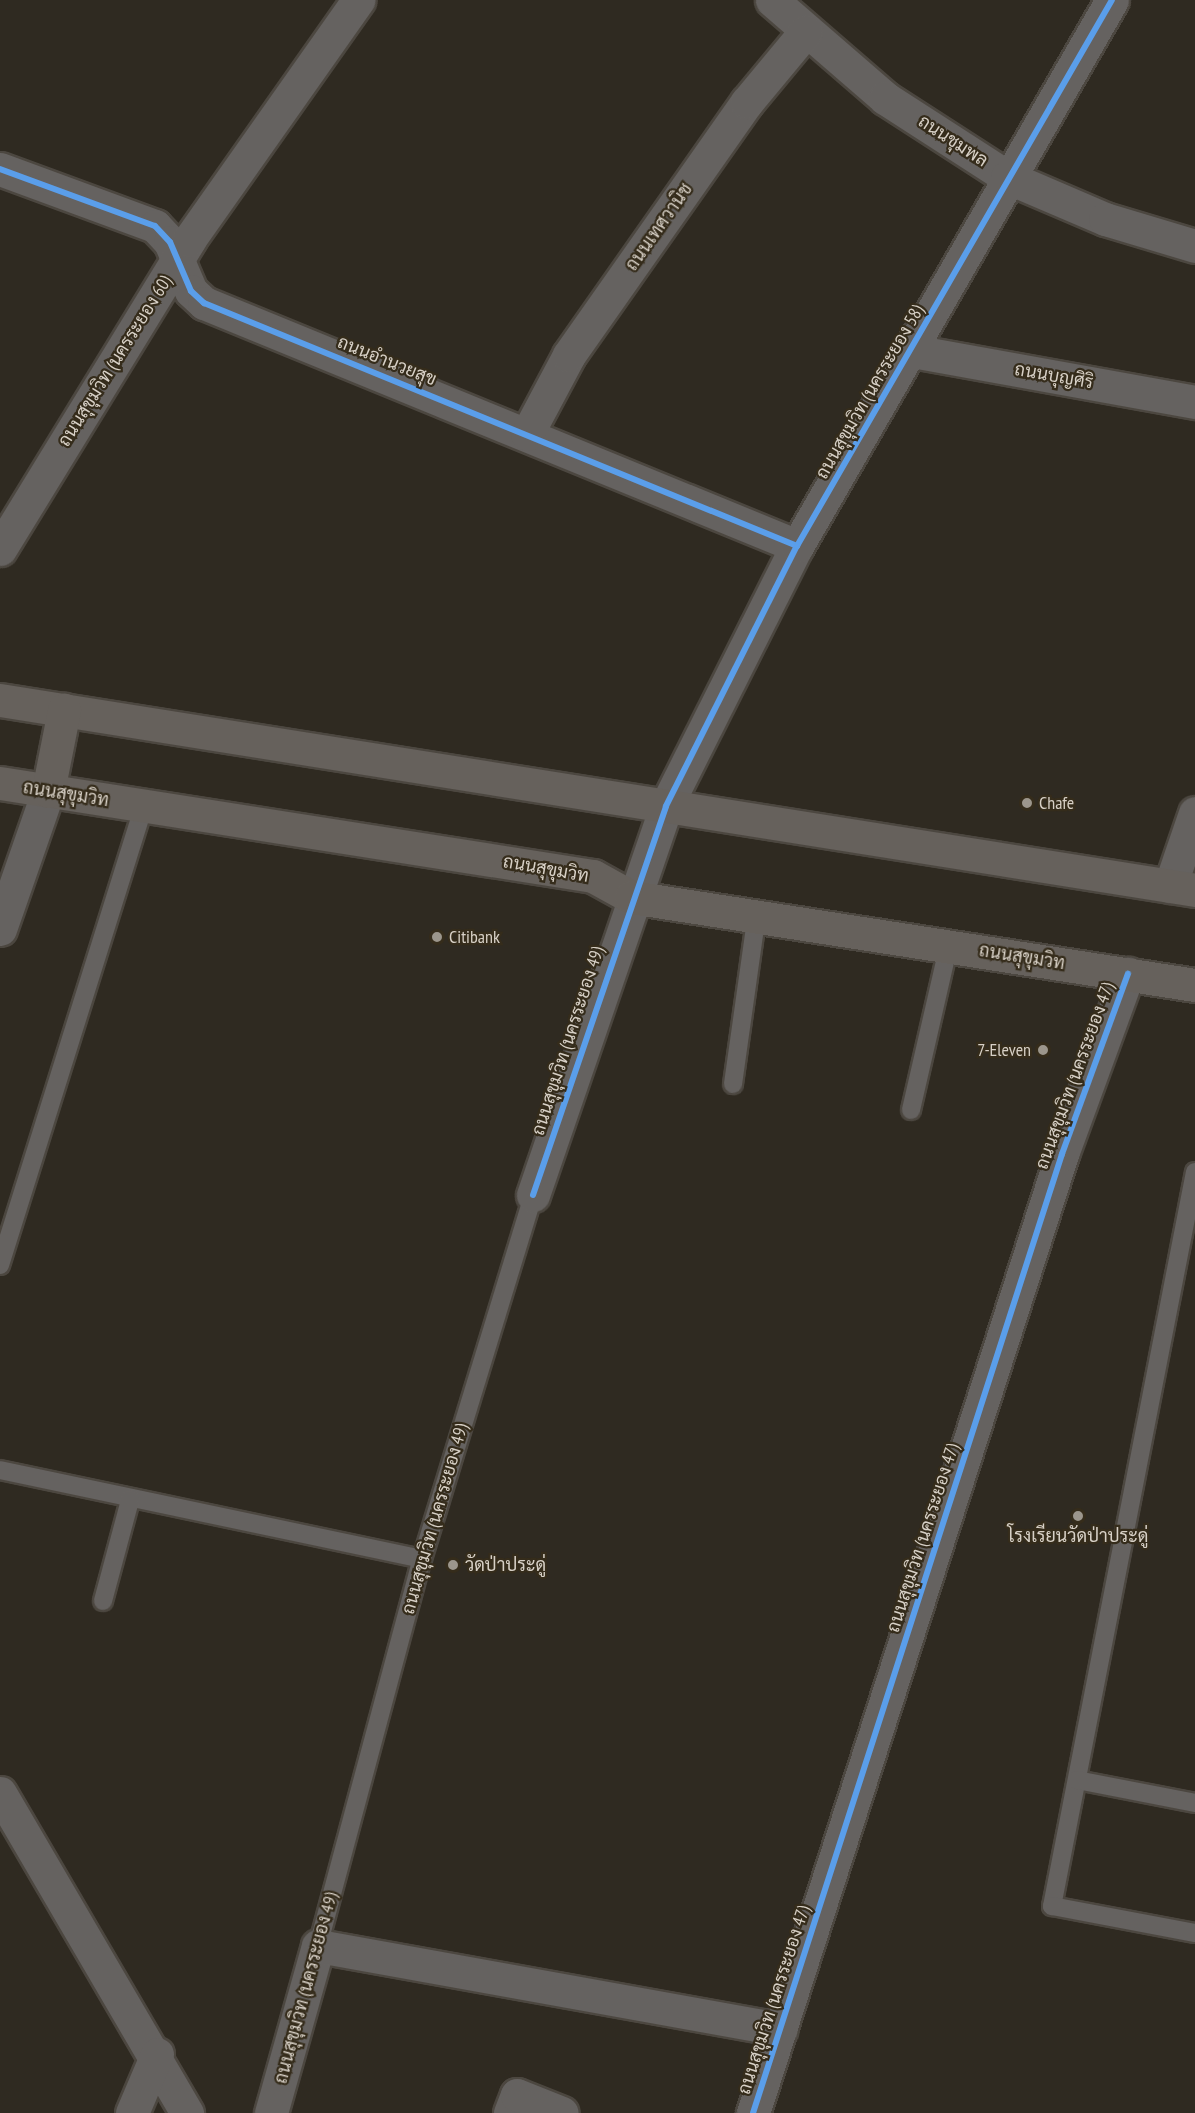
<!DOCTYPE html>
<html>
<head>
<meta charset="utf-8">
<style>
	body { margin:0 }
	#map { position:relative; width:1195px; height:2113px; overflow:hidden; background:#2f2a21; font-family:"PT Sans Narrow",Sarabun,sans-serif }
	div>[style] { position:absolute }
	.roads { filter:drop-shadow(2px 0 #4c4740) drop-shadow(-2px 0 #4c4740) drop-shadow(0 2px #4c4740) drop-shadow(0 -2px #4c4740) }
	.lane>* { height:18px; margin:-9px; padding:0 9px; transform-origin:9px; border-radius:9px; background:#656260 }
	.street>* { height:33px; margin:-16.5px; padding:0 16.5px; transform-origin:16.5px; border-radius:16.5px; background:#656260 }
	.primary>* { height:33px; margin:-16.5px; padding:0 16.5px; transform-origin:16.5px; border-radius:16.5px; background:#66615c }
	.cycleway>* { height:6px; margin:-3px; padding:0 3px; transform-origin:3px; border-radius:3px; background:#5a9eea }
	.dots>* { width:16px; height:16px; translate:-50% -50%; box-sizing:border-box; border:3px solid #352c1b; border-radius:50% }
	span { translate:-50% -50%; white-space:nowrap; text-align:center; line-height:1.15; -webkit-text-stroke:4.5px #352c1b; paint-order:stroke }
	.street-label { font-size:18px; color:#d7d0c6 }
	.poi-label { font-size:18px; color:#d7d0c6 }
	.left { translate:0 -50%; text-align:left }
	.right { translate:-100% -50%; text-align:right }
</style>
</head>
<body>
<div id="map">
	<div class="roads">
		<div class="lane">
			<div style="left:733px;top:1084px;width:172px;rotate:-82deg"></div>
			<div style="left:911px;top:1110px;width:170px;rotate:-77.1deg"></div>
			<div style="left:1195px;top:1172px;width:748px;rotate:101.02deg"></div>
			<div style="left:1052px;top:1906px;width:146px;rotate:10.7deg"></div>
			<div style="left:0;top:1265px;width:481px;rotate:-72.6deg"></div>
			<div style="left:0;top:1470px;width:431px;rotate:11.9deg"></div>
			<div style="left:103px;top:1601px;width:105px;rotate:-75deg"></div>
			<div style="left:1077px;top:1780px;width:120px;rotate:11deg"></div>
			<div style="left:318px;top:1946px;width:401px;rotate:-75deg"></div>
			<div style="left:422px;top:1559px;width:381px;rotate:-73deg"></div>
		</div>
		<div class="street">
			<div style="left:772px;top:0;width:150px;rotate:40.9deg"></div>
			<div style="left:885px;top:98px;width:145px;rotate:32.9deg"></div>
			<div style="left:1007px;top:177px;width:107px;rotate:23.2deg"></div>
			<div style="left:1105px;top:219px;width:94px;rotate:16.7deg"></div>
			<div style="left:0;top:169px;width:165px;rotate:20.2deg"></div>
			<div style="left:155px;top:226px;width:22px;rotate:47deg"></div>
			<div style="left:170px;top:242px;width:53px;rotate:66.8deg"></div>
			<div style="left:191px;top:291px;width:18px;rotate:43deg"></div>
			<div style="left:204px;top:303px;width:641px;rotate:22.28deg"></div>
			<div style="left:912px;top:351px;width:288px;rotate:10.2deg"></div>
			<div style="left:527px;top:434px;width:89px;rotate:-62deg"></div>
			<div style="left:569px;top:355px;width:309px;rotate:-54.9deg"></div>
			<div style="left:747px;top:102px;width:92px;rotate:-50.3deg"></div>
			<div style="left:0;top:549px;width:362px;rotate:-58.5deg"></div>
			<div style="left:189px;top:240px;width:294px;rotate:-54.8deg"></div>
			<div style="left:1170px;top:886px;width:77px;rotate:-71.1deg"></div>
			<div style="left:0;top:929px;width:146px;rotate:-70.8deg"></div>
			<div style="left:533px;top:1195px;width:411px;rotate:-71.1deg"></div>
			<div style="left:666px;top:806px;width:291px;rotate:-63.3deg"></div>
			<div style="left:797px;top:546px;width:630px;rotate:-60.02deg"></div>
			<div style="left:0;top:1793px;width:371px;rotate:59.7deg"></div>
			<div style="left:132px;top:2113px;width:64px;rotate:-67deg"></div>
			<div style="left:271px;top:2113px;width:173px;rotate:-74.3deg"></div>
			<div style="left:318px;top:1946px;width:470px;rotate:10.2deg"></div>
			<div style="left:510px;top:2113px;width:19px;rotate:-69deg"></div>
			<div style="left:517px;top:2095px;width:48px;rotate:21.8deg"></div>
			<div style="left:753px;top:2113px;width:1008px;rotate:-72.14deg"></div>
			<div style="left:1062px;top:1154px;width:192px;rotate:-69.9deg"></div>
		</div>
		<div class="primary">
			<div style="left:0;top:700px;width:1210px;rotate:9.03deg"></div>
			<div style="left:0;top:783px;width:600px;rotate:8.91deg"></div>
			<div style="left:593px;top:876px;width:43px;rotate:28.9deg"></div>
			<div style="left:631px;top:897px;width:571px;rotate:8.87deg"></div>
			<div style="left:48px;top:791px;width:83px;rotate:-78.8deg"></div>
		</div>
	</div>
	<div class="cycleway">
		<div style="left:0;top:169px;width:165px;rotate:20.2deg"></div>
		<div style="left:155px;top:226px;width:22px;rotate:47deg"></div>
		<div style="left:170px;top:242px;width:53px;rotate:66.8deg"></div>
		<div style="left:191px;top:291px;width:18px;rotate:43deg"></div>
		<div style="left:204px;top:303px;width:641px;rotate:22.28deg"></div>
		<div style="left:533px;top:1195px;width:411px;rotate:-71.1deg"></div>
		<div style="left:666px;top:806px;width:291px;rotate:-63.3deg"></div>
		<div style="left:797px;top:546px;width:630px;rotate:-60.02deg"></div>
		<div style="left:753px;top:2113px;width:1008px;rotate:-72.14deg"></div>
		<div style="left:1062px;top:1154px;width:192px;rotate:-69.9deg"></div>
	</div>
	<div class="dots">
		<div style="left:1027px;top:803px;background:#9c968c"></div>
		<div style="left:437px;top:937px;background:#9c968c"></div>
		<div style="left:1043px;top:1050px;background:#9c968c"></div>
		<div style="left:1078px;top:1516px;background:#9c968c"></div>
		<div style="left:453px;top:1565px;background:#9c968c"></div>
	</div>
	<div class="street-label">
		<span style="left:953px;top:141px;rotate:33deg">ถนนชุมพล</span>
		<span style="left:659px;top:227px;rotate:-55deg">ถนนเทศวานิช</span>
		<span style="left:115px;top:361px;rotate:-58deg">ถนนสุขุมวิท (นครระยอง 60)</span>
		<span style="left:387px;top:361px;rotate:22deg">ถนนอำนวยสุข</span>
		<span style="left:1054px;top:376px;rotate:10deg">ถนนบุญศิริ</span>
		<span style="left:870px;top:392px;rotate:-60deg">ถนนสุขุมวิท (นครระยอง 58)</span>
		<span style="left:66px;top:794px;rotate:9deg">ถนนสุขุมวิท</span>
		<span style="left:546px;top:869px;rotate:10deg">ถนนสุขุมวิท</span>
		<span style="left:1022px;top:957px;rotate:9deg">ถนนสุขุมวิท</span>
		<span style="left:568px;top:1041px;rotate:-72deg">ถนนสุขุมวิท (นครระยอง 49)</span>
		<span style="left:1075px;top:1076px;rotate:-70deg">ถนนสุขุมวิท (นครระยอง 47)</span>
		<span style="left:435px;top:1519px;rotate:-74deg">ถนนสุขุมวิท (นครระยอง 49)</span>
		<span style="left:923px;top:1538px;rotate:-72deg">ถนนสุขุมวิท (นครระยอง 47)</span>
		<span style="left:306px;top:1988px;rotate:-75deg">ถนนสุขุมวิท (นครระยอง 49)</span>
		<span style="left:774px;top:2000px;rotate:-72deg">ถนนสุขุมวิท (นครระยอง 47)</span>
	</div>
	<div class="poi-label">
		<span class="left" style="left:1039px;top:803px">Chafe</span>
		<span class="left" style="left:449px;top:937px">Citibank</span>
		<span class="right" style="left:1031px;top:1050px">7-Eleven</span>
		<span style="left:1078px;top:1536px">โรงเรียนวัดป่าประดู่</span>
		<span class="left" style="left:465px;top:1565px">วัดป่าประดู่</span>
	</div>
</div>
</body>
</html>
